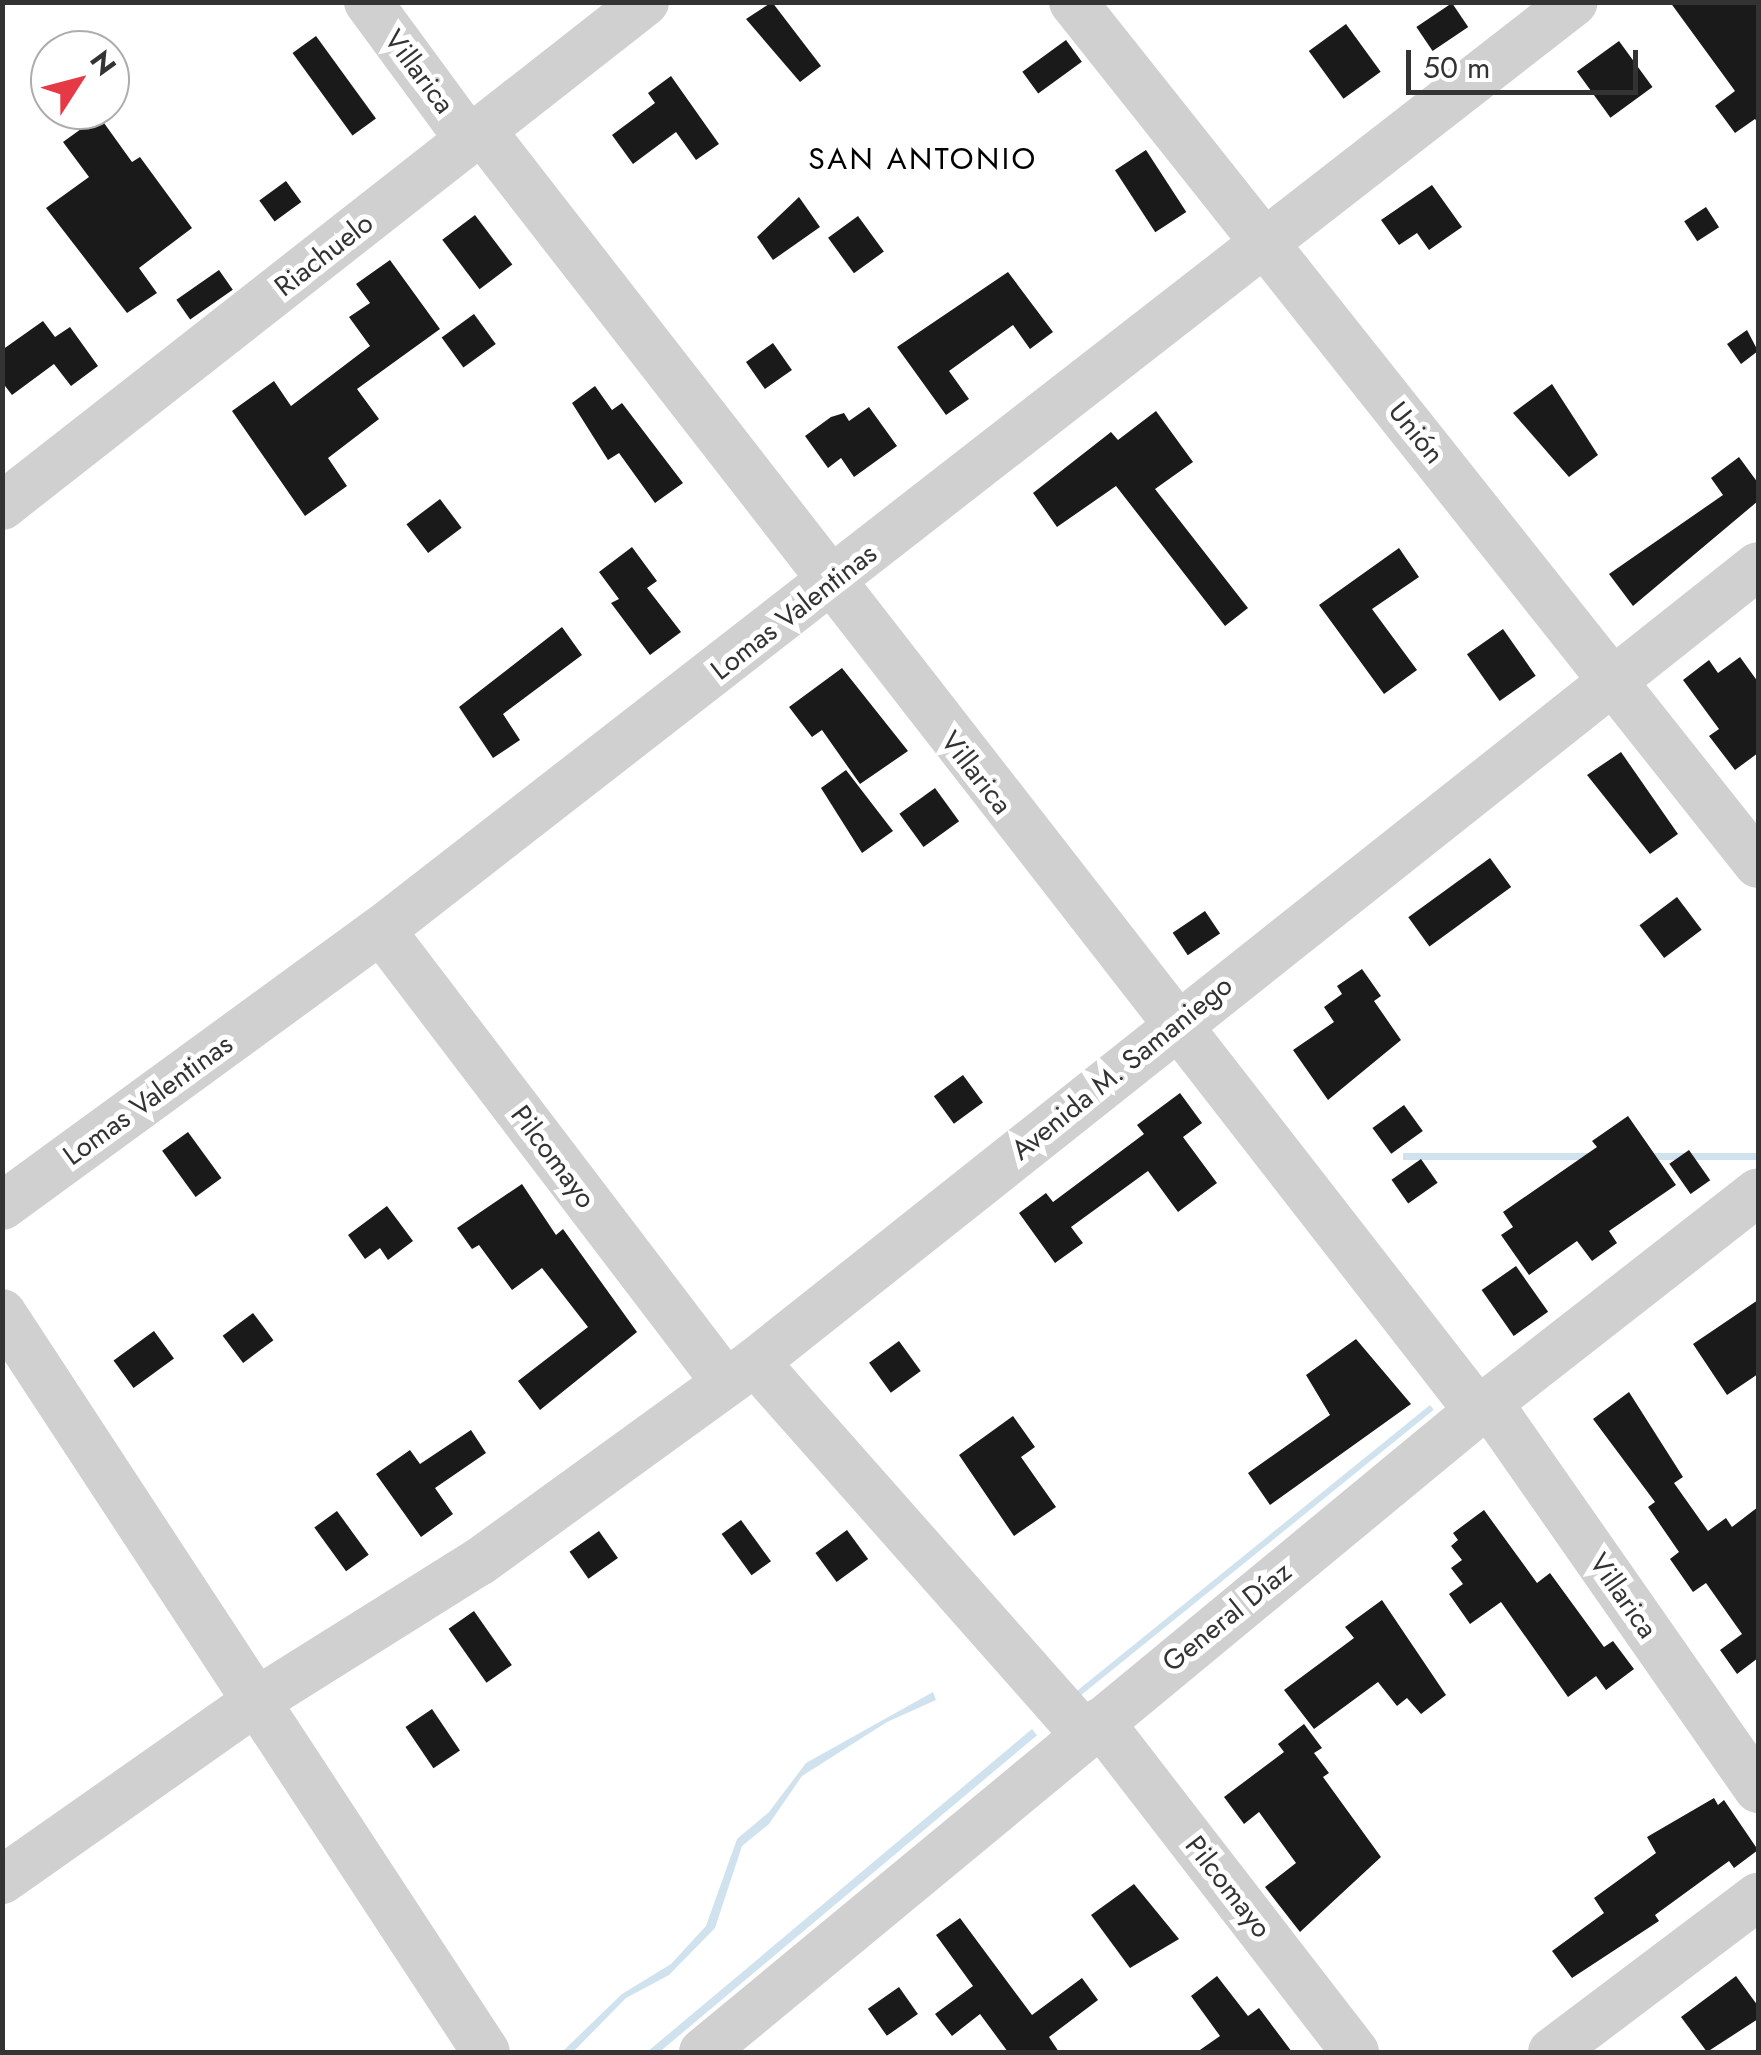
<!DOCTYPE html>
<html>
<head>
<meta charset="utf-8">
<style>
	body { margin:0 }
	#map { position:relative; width:1761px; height:2055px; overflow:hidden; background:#fff; font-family:Jost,sans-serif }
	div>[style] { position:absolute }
	.water>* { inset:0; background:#cfe2ee; transform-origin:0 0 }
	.building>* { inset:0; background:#1a1a1a; transform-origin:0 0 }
	.minor>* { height:48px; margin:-24px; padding:0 24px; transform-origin:24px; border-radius:24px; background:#d0d0d0 }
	span { translate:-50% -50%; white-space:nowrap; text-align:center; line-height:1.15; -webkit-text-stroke:10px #fff; paint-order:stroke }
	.street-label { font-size:28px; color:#333 }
	.neighbourhood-label { font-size:30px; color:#000; letter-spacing:2.5px }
	.frame { position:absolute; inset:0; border:5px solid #333; pointer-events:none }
	.north { position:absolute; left:30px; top:30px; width:100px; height:100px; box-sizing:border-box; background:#fff; border:2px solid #adadad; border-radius:50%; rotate:54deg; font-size:28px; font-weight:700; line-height:40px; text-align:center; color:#333 }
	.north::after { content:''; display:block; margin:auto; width:35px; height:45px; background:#e63946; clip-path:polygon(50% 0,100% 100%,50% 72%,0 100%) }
	.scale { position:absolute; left:1406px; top:50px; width:232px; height:45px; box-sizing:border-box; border:5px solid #333; border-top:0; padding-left:12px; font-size:30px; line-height:35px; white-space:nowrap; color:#333; -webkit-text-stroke:8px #fff; paint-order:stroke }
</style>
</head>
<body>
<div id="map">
	<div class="water">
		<div style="left:1758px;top:1153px;width:7px;height:355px;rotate:90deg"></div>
		<div style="left:1430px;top:1405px;width:6px;height:454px;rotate:51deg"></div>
		<div style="clip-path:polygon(933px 1692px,936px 1700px,887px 1722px,802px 1776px,769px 1824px,742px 1846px,715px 1928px,669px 1975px,626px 1998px,573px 2052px,562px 2052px,622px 1994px,671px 1964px,706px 1926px,737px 1839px,769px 1812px,806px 1763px)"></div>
		<div style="left:1032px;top:1729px;width:8px;height:513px;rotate:50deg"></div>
	</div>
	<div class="building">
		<div style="clip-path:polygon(772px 2px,821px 66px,800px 82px,746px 19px)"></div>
		<div style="clip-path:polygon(1670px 2px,1758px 2px,1758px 123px,1755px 119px,1735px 133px,1715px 106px,1735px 91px)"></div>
		<div style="left:1452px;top:3px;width:29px;height:43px;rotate:56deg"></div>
		<div style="left:1346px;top:24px;width:59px;height:46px;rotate:54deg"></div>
		<div style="left:316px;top:36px;width:102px;height:29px;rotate:54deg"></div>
		<div style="left:1066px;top:40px;width:27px;height:54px;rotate:54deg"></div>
		<div style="left:1619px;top:41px;width:57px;height:52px;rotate:54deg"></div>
		<div style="clip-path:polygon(671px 76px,719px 144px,696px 160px,676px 132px,633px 164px,612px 135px,655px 103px,648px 93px)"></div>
		<div style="clip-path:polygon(99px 116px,132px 162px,140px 157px,192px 228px,139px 268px,157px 293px,127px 313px,46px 208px,89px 177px,63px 142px)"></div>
		<div style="left:1146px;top:150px;width:74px;height:37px;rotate:57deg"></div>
		<div style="left:286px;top:181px;width:26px;height:33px;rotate:54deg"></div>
		<div style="clip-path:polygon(1432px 185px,1462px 227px,1429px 250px,1417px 233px,1399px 245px,1381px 220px)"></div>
		<div style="clip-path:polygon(799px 197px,820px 227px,773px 260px,757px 237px)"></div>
		<div style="left:1706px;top:207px;width:24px;height:26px;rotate:57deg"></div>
		<div style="left:475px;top:215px;width:62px;height:41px;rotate:53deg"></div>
		<div style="left:858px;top:216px;width:44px;height:37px;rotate:54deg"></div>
		<div style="clip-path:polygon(390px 260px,440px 329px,357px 389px,379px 419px,328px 458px,347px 486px,305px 516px,232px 411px,274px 381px,291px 406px,370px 346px,349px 317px,370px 303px,356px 284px)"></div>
		<div style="left:219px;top:270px;width:24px;height:52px;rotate:55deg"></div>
		<div style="clip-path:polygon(1008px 272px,1053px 332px,1030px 349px,1013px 325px,949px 371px,969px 399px,946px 415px,897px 347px)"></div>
		<div style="left:474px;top:314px;width:37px;height:40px;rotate:54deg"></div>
		<div style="clip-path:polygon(43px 321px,55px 337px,70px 327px,98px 366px,71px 386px,54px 364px,12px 395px,2px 382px,2px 350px)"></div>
		<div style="clip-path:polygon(1747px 330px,1758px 351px,1741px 364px,1727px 344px)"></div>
		<div style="left:773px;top:343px;width:33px;height:33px;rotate:55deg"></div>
		<div style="clip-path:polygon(1552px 384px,1598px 455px,1569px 477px,1513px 413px)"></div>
		<div style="clip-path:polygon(595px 386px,612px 410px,622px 403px,683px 483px,655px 503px,619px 453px,608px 460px,572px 403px)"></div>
		<div style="clip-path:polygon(869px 407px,897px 446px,854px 477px,841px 458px,828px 468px,805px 436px,831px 417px,844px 413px,849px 421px)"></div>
		<div style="clip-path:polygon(1156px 411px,1193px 462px,1155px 489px,1248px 608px,1225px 626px,1116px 486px,1057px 527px,1033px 493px,1111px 432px,1118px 440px)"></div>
		<div style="clip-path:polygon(1739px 457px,1758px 483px,1758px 501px,1633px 606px,1609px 574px,1723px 495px,1711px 478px)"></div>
		<div style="left:440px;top:499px;width:36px;height:42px;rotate:53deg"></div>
		<div style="clip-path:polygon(632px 547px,657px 581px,647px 588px,681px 632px,650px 655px,611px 603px,619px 599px,599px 572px)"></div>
		<div style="clip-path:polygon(1399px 548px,1419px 577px,1372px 609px,1417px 670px,1384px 694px,1319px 605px)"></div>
		<div style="clip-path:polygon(562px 627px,582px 655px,503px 714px,520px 740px,493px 758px,459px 707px)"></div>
		<div style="left:1503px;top:629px;width:57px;height:44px;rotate:55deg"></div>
		<div style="clip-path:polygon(1740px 657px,1758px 682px,1758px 753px,1735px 770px,1709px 736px,1719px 729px,1683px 680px,1709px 660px,1718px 673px)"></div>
		<div style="clip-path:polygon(842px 668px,908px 751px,860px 784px,822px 730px,812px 737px,789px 707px)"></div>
		<div style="clip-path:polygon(1621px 752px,1678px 834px,1650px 854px,1587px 775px)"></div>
		<div style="clip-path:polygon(846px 770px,893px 831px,862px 853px,821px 788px)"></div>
		<div style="left:935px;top:788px;width:41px;height:44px;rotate:54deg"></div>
		<div style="left:1490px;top:858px;width:36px;height:101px;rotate:54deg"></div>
		<div style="left:1677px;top:897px;width:41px;height:47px;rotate:53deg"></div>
		<div style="left:1205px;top:911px;width:27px;height:39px;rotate:56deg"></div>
		<div style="clip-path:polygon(1362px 969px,1381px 996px,1374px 1001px,1401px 1040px,1328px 1100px,1293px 1050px,1334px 1022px,1324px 1007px,1342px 994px,1337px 986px)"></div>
		<div style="left:963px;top:1075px;width:34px;height:36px;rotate:54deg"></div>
		<div style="clip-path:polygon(1180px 1093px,1202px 1123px,1183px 1137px,1217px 1183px,1178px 1212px,1148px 1171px,1071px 1227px,1083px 1243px,1055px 1263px,1019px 1213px,1046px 1193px,1053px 1202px,1144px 1134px,1137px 1125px)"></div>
		<div style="left:1404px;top:1105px;width:32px;height:39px;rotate:54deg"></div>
		<div style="clip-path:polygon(1628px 1116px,1676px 1185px,1609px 1231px,1617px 1243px,1592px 1261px,1577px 1241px,1529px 1275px,1501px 1235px,1513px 1227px,1503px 1212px,1597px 1147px,1592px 1141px)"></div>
		<div style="left:188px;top:1132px;width:57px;height:32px;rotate:54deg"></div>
		<div style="left:1689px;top:1150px;width:37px;height:24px;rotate:55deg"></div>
		<div style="left:1421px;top:1159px;width:29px;height:36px;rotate:55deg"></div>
		<div style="clip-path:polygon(522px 1184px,556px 1235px,563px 1229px,637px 1332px,540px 1410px,518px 1381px,588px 1327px,542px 1268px,512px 1290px,479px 1245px,472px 1249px,457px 1228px)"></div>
		<div style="clip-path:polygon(387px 1206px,413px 1241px,388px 1260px,380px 1248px,365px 1259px,348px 1235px)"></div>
		<div style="left:1516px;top:1266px;width:56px;height:42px;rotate:55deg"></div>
		<div style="clip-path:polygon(1758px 1300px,1758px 1374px,1727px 1395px,1693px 1344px)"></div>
		<div style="left:253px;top:1313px;width:34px;height:38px;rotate:53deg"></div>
		<div style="left:154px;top:1331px;width:34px;height:50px;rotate:54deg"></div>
		<div style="clip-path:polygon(1356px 1339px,1411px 1404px,1270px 1505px,1248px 1473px,1330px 1415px,1306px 1375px)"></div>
		<div style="left:899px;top:1341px;width:37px;height:37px;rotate:54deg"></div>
		<div style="clip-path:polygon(1629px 1392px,1683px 1477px,1674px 1483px,1708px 1531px,1726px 1518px,1732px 1527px,1758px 1507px,1758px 1658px,1737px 1674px,1720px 1650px,1742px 1634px,1706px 1583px,1693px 1592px,1670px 1559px,1679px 1552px,1648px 1507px,1655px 1502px,1593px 1419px)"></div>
		<div style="clip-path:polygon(1013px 1416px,1035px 1447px,1021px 1457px,1056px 1507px,1014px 1536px,959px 1455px)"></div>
		<div style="clip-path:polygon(471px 1430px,486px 1453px,435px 1488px,453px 1514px,421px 1537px,376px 1474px,410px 1450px,420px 1464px)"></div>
		<div style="clip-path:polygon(1484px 1510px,1537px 1583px,1550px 1573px,1604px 1647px,1613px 1641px,1634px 1669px,1606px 1690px,1596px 1676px,1568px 1697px,1501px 1602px,1470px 1624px,1449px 1594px,1463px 1584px,1451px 1568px,1462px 1560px,1451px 1546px,1458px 1540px,1453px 1533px)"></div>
		<div style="left:337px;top:1511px;width:54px;height:28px;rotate:54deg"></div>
		<div style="left:741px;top:1520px;width:51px;height:24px;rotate:54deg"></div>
		<div style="left:847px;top:1530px;width:36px;height:39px;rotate:54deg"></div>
		<div style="left:599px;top:1531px;width:33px;height:36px;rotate:55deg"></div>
		<div style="clip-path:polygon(1382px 1600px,1446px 1695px,1421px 1714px,1407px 1698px,1397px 1706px,1378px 1682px,1314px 1729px,1284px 1690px,1354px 1638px,1345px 1627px)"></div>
		<div style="left:474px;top:1611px;width:66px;height:31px;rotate:55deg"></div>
		<div style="left:432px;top:1709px;width:50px;height:32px;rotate:56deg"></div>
		<div style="clip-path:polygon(1304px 1724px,1322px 1748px,1314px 1753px,1329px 1773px,1323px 1777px,1381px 1857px,1300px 1932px,1265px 1887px,1296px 1863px,1259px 1812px,1244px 1824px,1224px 1797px,1284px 1752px,1278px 1744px)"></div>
		<div style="clip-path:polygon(1714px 1798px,1718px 1805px,1724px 1800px,1758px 1850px,1734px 1868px,1729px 1861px,1655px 1915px,1659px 1921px,1572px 1978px,1552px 1951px,1604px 1913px,1594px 1898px,1656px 1853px,1647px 1837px)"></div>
		<div style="clip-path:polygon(1134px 1884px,1179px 1939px,1130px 1968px,1091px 1915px)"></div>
		<div style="clip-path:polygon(960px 1918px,1032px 2015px,1082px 1978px,1098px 2000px,1049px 2037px,1059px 2052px,1008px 2052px,980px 2014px,952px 2036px,935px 2014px,973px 1986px,936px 1935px)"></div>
		<div style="clip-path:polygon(1217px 1976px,1248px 2016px,1259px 2008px,1292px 2052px,1197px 2052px,1220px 2036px,1191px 1996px)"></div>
		<div style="clip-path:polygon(1736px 1976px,1758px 2006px,1758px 2019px,1707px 2052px,1681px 2017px)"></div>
		<div style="left:899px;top:1987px;width:33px;height:38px;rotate:55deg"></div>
	</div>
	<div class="minor">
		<div style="left:368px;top:2px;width:172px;rotate:53.7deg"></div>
		<div style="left:1073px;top:2px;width:1101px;rotate:51.53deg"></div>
		<div style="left:482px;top:131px;width:1622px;rotate:52.11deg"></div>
		<div style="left:2px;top:506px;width:817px;rotate:-38.09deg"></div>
		<div style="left:381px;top:930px;width:569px;rotate:52.71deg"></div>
		<div style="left:2px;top:1206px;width:469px;rotate:-36.1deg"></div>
		<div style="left:381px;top:930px;width:1511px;rotate:-37.88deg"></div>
		<div style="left:2px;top:1313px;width:883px;rotate:56.78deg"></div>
		<div style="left:755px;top:1362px;width:498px;rotate:48.5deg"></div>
		<div style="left:1488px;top:1402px;width:472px;rotate:55.1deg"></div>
		<div style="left:1100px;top:1722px;width:417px;rotate:52.3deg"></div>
		<div style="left:2px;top:1880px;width:312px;rotate:-35.1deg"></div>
		<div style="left:257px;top:1701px;width:262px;rotate:-32.1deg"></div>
		<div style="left:479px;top:1562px;width:341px;rotate:-35.9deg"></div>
		<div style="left:755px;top:1362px;width:1280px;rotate:-38.44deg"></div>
		<div style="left:703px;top:2052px;width:1006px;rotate:-39.59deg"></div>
		<div style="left:1478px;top:1411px;width:355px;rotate:-38deg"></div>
		<div style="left:1552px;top:2052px;width:258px;rotate:-37deg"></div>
	</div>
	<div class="street-label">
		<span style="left:419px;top:72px;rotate:53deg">Villarica</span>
		<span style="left:324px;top:255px;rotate:-38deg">Riachuelo</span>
		<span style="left:1416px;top:433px;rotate:51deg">Unión</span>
		<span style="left:794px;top:612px;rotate:-38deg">Lomas Valentinas</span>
		<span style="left:976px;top:773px;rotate:52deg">Villarica</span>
		<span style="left:1122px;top:1068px;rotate:-39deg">Avenida M. Samaniego</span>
		<span style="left:148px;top:1100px;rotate:-36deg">Lomas Valentinas</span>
		<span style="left:553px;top:1157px;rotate:53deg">Pilcomayo</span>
		<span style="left:1623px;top:1596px;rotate:55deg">Villarica</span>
		<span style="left:1227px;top:1617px;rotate:-39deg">General Díaz</span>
		<span style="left:1228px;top:1887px;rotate:52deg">Pilcomayo</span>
	</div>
	<div class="neighbourhood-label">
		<span style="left:923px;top:159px">SAN ANTONIO</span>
	</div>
	<div class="frame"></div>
	<div class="north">N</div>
	<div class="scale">50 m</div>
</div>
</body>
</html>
